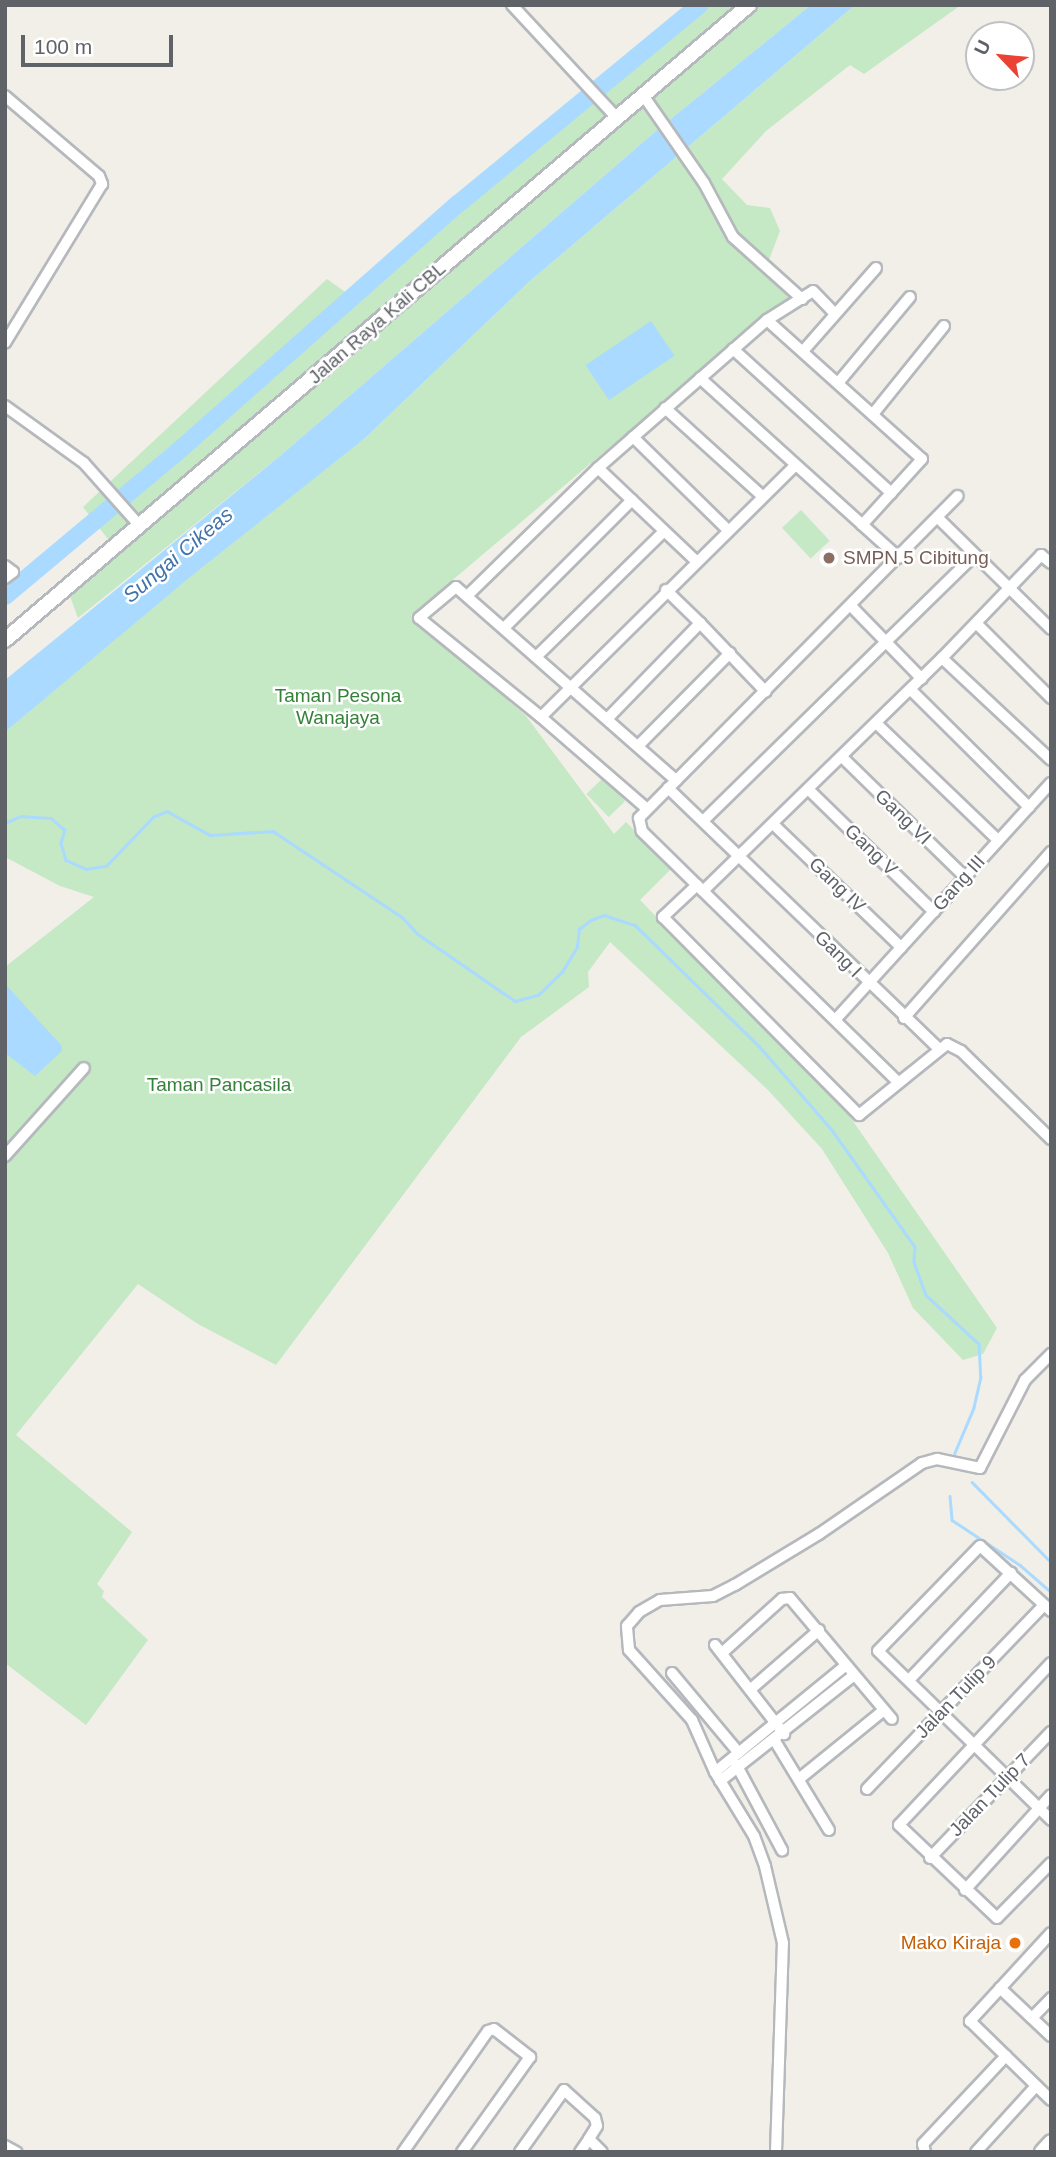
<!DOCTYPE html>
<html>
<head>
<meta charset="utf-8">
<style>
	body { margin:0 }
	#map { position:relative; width:1056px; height:2157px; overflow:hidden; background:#f1efe8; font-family:Helvetica,sans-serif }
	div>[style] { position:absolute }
	.green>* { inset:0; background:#c5e8c5; transform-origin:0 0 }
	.water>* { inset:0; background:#aadaff; transform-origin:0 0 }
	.stream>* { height:2.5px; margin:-1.25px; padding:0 1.25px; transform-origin:1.25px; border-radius:1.25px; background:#aadaff }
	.river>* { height:18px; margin:-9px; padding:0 9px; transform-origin:9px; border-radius:9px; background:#aadaff }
	.roads { filter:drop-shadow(2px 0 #b5b8bc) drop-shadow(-2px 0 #b5b8bc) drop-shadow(0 2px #b5b8bc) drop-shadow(0 -2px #b5b8bc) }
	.street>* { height:10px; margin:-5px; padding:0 5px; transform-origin:5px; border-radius:5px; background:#fff }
	.secondary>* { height:14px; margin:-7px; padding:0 7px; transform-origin:7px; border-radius:7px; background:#fff }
	.dots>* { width:19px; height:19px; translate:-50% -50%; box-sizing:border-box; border:4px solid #fff; border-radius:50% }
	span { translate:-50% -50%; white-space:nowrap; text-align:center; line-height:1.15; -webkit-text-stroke:5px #fff; paint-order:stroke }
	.street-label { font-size:19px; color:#5f6368 }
	.education-label { font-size:19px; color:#785e54 }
	.left { translate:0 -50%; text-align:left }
	.park-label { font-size:19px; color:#348238 }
	.food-label { font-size:19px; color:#c56008 }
	.right { translate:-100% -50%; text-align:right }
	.water-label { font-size:21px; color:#4174aa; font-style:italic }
	.frame { position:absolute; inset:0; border:7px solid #5f6368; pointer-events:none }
	.north { position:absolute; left:965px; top:21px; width:70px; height:70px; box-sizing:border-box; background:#fff; border:2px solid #bfc1c3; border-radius:50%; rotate:296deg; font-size:19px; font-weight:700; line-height:28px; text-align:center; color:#5f6368 }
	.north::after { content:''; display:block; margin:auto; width:24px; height:32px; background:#ea4335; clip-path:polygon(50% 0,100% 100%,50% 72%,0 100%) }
	.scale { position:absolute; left:21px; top:35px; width:152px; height:32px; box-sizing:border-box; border:4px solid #5f6368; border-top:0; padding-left:9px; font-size:21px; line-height:24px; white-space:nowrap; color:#5f6368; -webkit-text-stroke:5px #fff; paint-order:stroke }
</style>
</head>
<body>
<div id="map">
	<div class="green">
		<div style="clip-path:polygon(701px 5px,811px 5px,656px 131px,280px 456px,78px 618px,67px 588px,111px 543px,83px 507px,327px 279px,355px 299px)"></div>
		<div style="clip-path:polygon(855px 5px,961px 5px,864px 74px,850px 65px,766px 131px,722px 179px,747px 205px,770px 208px,780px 231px,769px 260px,799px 296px,757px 323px,411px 615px,526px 716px,614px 834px,626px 822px,672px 868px,640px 900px,848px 1114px,997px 1328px,983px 1354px,963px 1360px,913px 1308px,888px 1253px,822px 1149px,768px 1090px,610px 942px,588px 972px,589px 987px,521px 1037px,276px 1365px,198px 1324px,138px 1284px,16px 1435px,132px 1532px,97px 1584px,104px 1591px,102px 1597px,148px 1640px,86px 1725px,5px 1663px,5px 967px,94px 897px,60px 886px,5px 857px,5px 732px,183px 581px,364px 439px,530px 281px)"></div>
		<div style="left:801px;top:510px;width:42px;height:26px;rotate:47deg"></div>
		<div style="left:603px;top:778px;width:32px;height:23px;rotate:46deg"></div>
	</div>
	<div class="water">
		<div style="clip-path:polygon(811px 5px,855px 5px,530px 281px,364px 439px,190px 577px,5px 732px,5px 680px,280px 456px,656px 131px)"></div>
		<div style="left:651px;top:321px;width:42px;height:79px;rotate:56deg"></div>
		<div style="clip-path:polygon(5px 984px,61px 1045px,62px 1051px,35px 1076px,5px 1053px)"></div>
	</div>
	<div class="stream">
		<div style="left:5px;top:823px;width:17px;rotate:-24deg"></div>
		<div style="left:21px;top:816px;width:30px;rotate:4deg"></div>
		<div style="left:51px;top:818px;width:18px;rotate:41deg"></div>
		<div style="left:65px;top:830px;width:14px;rotate:107deg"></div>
		<div style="left:61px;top:843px;width:18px;rotate:74deg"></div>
		<div style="left:66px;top:860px;width:22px;rotate:24deg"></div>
		<div style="left:86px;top:869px;width:20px;rotate:-9deg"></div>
		<div style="left:106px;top:866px;width:68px;rotate:-46.2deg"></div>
		<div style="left:153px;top:817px;width:15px;rotate:-23deg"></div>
		<div style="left:167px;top:811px;width:49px;rotate:29.2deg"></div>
		<div style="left:210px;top:835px;width:63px;rotate:-3.6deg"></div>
		<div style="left:273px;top:831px;width:155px;rotate:33.7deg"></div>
		<div style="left:402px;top:917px;width:23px;rotate:47deg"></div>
		<div style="left:418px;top:934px;width:118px;rotate:34.6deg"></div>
		<div style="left:515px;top:1001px;width:24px;rotate:-15deg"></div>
		<div style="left:538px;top:995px;width:33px;rotate:-44deg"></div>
		<div style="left:562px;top:972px;width:29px;rotate:-59deg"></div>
		<div style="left:577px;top:947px;width:18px;rotate:-84deg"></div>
		<div style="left:579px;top:929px;width:15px;rotate:-37deg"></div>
		<div style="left:591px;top:920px;width:14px;rotate:-21deg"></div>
		<div style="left:604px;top:915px;width:33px;rotate:18deg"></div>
		<div style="left:635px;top:925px;width:173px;rotate:44.3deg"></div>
		<div style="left:759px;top:1046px;width:111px;rotate:49deg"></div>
		<div style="left:832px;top:1130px;width:143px;rotate:54.6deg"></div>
		<div style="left:915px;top:1247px;width:15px;rotate:94deg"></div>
		<div style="left:914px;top:1262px;width:35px;rotate:70deg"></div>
		<div style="left:926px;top:1295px;width:72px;rotate:42.8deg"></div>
		<div style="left:979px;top:1344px;width:33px;rotate:87deg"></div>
		<div style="left:981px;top:1377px;width:32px;rotate:103deg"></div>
		<div style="left:974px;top:1408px;width:49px;rotate:112.9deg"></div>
		<div style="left:972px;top:1482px;width:112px;rotate:45.4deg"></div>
		<div style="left:950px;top:1496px;width:24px;rotate:85deg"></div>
		<div style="left:952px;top:1520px;width:82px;rotate:33.5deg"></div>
		<div style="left:1020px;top:1565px;width:41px;rotate:41.1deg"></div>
	</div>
	<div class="river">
		<div style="left:5px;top:596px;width:222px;rotate:-39.9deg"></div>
		<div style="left:175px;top:454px;width:378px;rotate:-41.5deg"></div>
		<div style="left:458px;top:204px;width:313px;rotate:-39.5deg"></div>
	</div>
	<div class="roads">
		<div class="street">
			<div style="left:512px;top:5px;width:154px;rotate:47.1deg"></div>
			<div style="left:643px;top:95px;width:107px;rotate:55.3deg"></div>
			<div style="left:704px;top:183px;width:61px;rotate:61.8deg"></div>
			<div style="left:733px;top:237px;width:93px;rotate:41.9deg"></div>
			<div style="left:5px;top:96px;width:123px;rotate:40.4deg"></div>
			<div style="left:99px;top:176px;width:9px;rotate:69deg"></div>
			<div style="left:102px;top:184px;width:186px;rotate:121.4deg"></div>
			<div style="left:767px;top:320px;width:54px;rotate:-32.2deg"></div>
			<div style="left:813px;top:291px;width:32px;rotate:46deg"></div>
			<div style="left:733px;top:349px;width:214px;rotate:42.3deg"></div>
			<div style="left:804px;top:350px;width:109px;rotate:-48.7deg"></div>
			<div style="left:700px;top:378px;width:268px;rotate:42.1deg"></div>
			<div style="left:838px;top:383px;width:112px;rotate:-50.1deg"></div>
			<div style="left:5px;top:406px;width:97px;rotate:35.8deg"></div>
			<div style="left:84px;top:463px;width:84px;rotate:48.4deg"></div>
			<div style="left:665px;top:408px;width:132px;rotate:42.2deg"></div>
			<div style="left:873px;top:414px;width:113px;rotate:-51.1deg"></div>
			<div style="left:633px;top:437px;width:133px;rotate:44.4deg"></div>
			<div style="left:598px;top:468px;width:135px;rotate:43.5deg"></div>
			<div style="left:939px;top:519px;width:157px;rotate:44.5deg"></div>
			<div style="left:5px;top:566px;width:10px;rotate:37deg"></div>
			<div style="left:13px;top:572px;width:10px;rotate:143deg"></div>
			<div style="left:666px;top:590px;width:47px;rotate:44.1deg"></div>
			<div style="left:467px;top:596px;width:183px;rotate:-44.3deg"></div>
			<div style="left:598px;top:468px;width:225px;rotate:-41.2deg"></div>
			<div style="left:767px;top:320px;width:208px;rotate:41.9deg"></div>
			<div style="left:922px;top:459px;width:89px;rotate:132.3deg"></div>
			<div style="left:852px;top:607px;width:100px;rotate:45.8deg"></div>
			<div style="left:977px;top:624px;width:105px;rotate:45deg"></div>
			<div style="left:504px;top:628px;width:181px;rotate:-45deg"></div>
			<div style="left:537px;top:656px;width:178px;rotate:-44.5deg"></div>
			<div style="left:942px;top:658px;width:143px;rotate:-46.1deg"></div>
			<div style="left:1041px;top:555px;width:13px;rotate:39deg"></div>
			<div style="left:912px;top:691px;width:165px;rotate:44.8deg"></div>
			<div style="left:541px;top:717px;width:157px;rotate:-140.9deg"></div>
			<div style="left:419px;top:618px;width:48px;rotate:-40deg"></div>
			<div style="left:456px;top:587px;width:293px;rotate:41.3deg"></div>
			<div style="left:609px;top:717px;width:131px;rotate:-45.9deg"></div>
			<div style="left:700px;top:623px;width:95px;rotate:46.3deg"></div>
			<div style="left:877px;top:724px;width:168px;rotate:43.8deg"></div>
			<div style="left:640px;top:744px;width:128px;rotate:-45.3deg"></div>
			<div style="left:842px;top:757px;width:170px;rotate:44.3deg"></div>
			<div style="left:668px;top:788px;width:375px;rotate:43.9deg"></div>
			<div style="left:808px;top:789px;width:176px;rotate:44.3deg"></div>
			<div style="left:646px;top:808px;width:139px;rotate:-139.1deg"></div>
			<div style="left:541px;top:717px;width:357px;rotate:-44.7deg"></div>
			<div style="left:703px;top:821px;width:380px;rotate:-44.4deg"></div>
			<div style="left:773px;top:824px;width:178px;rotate:43.9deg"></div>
			<div style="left:697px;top:885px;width:47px;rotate:136.7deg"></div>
			<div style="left:663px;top:917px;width:279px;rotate:45.3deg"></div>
			<div style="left:859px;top:1115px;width:113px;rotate:-38.9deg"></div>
			<div style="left:947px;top:1044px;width:16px;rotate:27deg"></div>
			<div style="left:961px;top:1051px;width:126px;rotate:44.4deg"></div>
			<div style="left:703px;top:891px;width:334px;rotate:-44.3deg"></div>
			<div style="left:942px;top:658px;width:149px;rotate:43.1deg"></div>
			<div style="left:904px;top:1018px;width:222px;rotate:-48.5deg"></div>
			<div style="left:836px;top:1019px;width:319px;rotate:-47.7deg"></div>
			<div style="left:898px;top:1082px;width:359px;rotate:-135.6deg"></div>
			<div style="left:642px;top:831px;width:13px;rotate:-103deg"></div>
			<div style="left:639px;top:818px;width:453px;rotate:-45.3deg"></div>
			<div style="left:5px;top:1156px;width:118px;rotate:-48.1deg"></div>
			<div style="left:1051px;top:1611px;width:96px;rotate:-137.5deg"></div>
			<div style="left:980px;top:1546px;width:146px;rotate:134.2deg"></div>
			<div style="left:878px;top:1651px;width:242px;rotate:44.3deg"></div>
			<div style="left:715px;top:1645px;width:113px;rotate:52.2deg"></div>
			<div style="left:722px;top:1653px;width:81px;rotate:-42deg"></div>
			<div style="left:782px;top:1599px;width:8px;rotate:-7deg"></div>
			<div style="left:790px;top:1598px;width:158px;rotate:49.9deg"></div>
			<div style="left:1051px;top:1663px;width:222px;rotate:133.2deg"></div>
			<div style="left:899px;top:1825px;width:135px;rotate:43.5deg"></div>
			<div style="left:997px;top:1918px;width:77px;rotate:-45.5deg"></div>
			<div style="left:672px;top:1673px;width:104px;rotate:50.1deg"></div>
			<div style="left:909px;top:1680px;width:148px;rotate:-46.4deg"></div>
			<div style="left:751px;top:1689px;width:90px;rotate:-40.9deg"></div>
			<div style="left:775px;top:1741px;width:104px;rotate:58.8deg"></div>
			<div style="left:736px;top:1764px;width:98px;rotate:61.9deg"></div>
			<div style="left:715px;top:1772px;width:168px;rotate:-39.2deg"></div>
			<div style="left:799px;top:1779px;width:109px;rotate:-39.1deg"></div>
			<div style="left:720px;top:1781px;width:171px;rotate:-38.3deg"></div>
			<div style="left:867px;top:1789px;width:255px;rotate:-46.1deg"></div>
			<div style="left:930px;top:1858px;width:175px;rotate:-46.2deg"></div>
			<div style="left:965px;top:1890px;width:128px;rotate:-47.8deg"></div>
			<div style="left:1051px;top:1933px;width:120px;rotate:132.6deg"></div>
			<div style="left:970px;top:2021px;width:113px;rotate:44.3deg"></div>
			<div style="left:1000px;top:1988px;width:70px;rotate:43.3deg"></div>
			<div style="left:1032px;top:2018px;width:28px;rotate:-46deg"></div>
			<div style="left:5px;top:2146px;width:13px;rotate:29deg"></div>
			<div style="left:403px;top:2152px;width:148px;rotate:-54.9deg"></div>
			<div style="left:488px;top:2031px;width:6px;rotate:-18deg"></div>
			<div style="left:494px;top:2029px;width:46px;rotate:37.9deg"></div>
			<div style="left:530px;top:2057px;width:117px;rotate:125.6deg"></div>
			<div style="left:520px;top:2152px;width:76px;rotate:-54.6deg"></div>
			<div style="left:564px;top:2090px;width:42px;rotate:42.1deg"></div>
			<div style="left:595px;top:2118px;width:8px;rotate:76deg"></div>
			<div style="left:597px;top:2126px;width:15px;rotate:122deg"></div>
			<div style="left:589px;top:2139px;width:18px;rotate:45deg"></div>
			<div style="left:580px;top:2152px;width:16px;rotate:-55deg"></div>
			<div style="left:776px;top:2152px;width:209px;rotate:-88.1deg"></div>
			<div style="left:783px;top:1943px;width:79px;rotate:-103.2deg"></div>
			<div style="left:765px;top:1866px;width:32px;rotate:-110deg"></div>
			<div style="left:754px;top:1836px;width:75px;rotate:-121.4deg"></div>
			<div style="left:715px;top:1772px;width:57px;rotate:-113.9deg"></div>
			<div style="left:692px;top:1720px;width:94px;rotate:-132deg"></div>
			<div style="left:629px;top:1650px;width:24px;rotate:-95deg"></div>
			<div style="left:627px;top:1626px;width:18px;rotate:-49deg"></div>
			<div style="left:639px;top:1612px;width:24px;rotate:-30deg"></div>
			<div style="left:660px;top:1600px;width:53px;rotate:-4.3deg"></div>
			<div style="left:713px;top:1596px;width:25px;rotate:-27deg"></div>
			<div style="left:735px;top:1585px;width:98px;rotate:-31.3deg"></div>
			<div style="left:819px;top:1534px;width:125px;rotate:-34.6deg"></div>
			<div style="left:922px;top:1463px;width:16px;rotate:-15deg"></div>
			<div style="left:937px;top:1459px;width:44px;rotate:11.8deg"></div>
			<div style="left:980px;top:1468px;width:99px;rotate:-62.9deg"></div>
			<div style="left:1025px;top:1380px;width:37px;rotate:-45deg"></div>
			<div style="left:925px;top:2152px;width:8px;rotate:-104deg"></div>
			<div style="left:923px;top:2144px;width:121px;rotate:-46.7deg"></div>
			<div style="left:976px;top:2152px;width:89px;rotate:-47.7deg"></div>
		</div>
		<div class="secondary">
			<div style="left:5px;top:640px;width:978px;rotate:-40.48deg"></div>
			<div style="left:1042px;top:2152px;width:13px;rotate:-48deg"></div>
		</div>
	</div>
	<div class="dots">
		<div style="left:829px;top:558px;background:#8d6e63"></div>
		<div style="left:1015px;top:1943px;background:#e8710a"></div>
	</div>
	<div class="street-label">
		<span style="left:377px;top:323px;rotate:-41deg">Jalan Raya Kali CBL</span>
		<span style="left:903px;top:817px;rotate:44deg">Gang VI</span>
		<span style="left:871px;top:850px;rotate:44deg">Gang V</span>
		<span style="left:959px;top:883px;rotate:-48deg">Gang III</span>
		<span style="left:837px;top:885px;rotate:44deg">Gang IV</span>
		<span style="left:838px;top:954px;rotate:45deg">Gang I</span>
		<span style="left:956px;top:1697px;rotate:-46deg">Jalan Tulip 9</span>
		<span style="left:990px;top:1795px;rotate:-46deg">Jalan Tulip 7</span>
	</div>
	<div class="education-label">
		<span class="left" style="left:843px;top:558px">SMPN 5 Cibitung</span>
	</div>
	<div class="park-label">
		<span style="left:338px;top:707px">Taman Pesona<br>Wanajaya</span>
		<span style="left:219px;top:1085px">Taman Pancasila</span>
	</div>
	<div class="food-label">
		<span class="right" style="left:1001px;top:1943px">Mako Kiraja</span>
	</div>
	<div class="water-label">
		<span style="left:178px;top:555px;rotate:-40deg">Sungai Cikeas</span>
	</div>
	<div class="frame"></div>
	<div class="north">U</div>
	<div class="scale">100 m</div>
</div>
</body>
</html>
